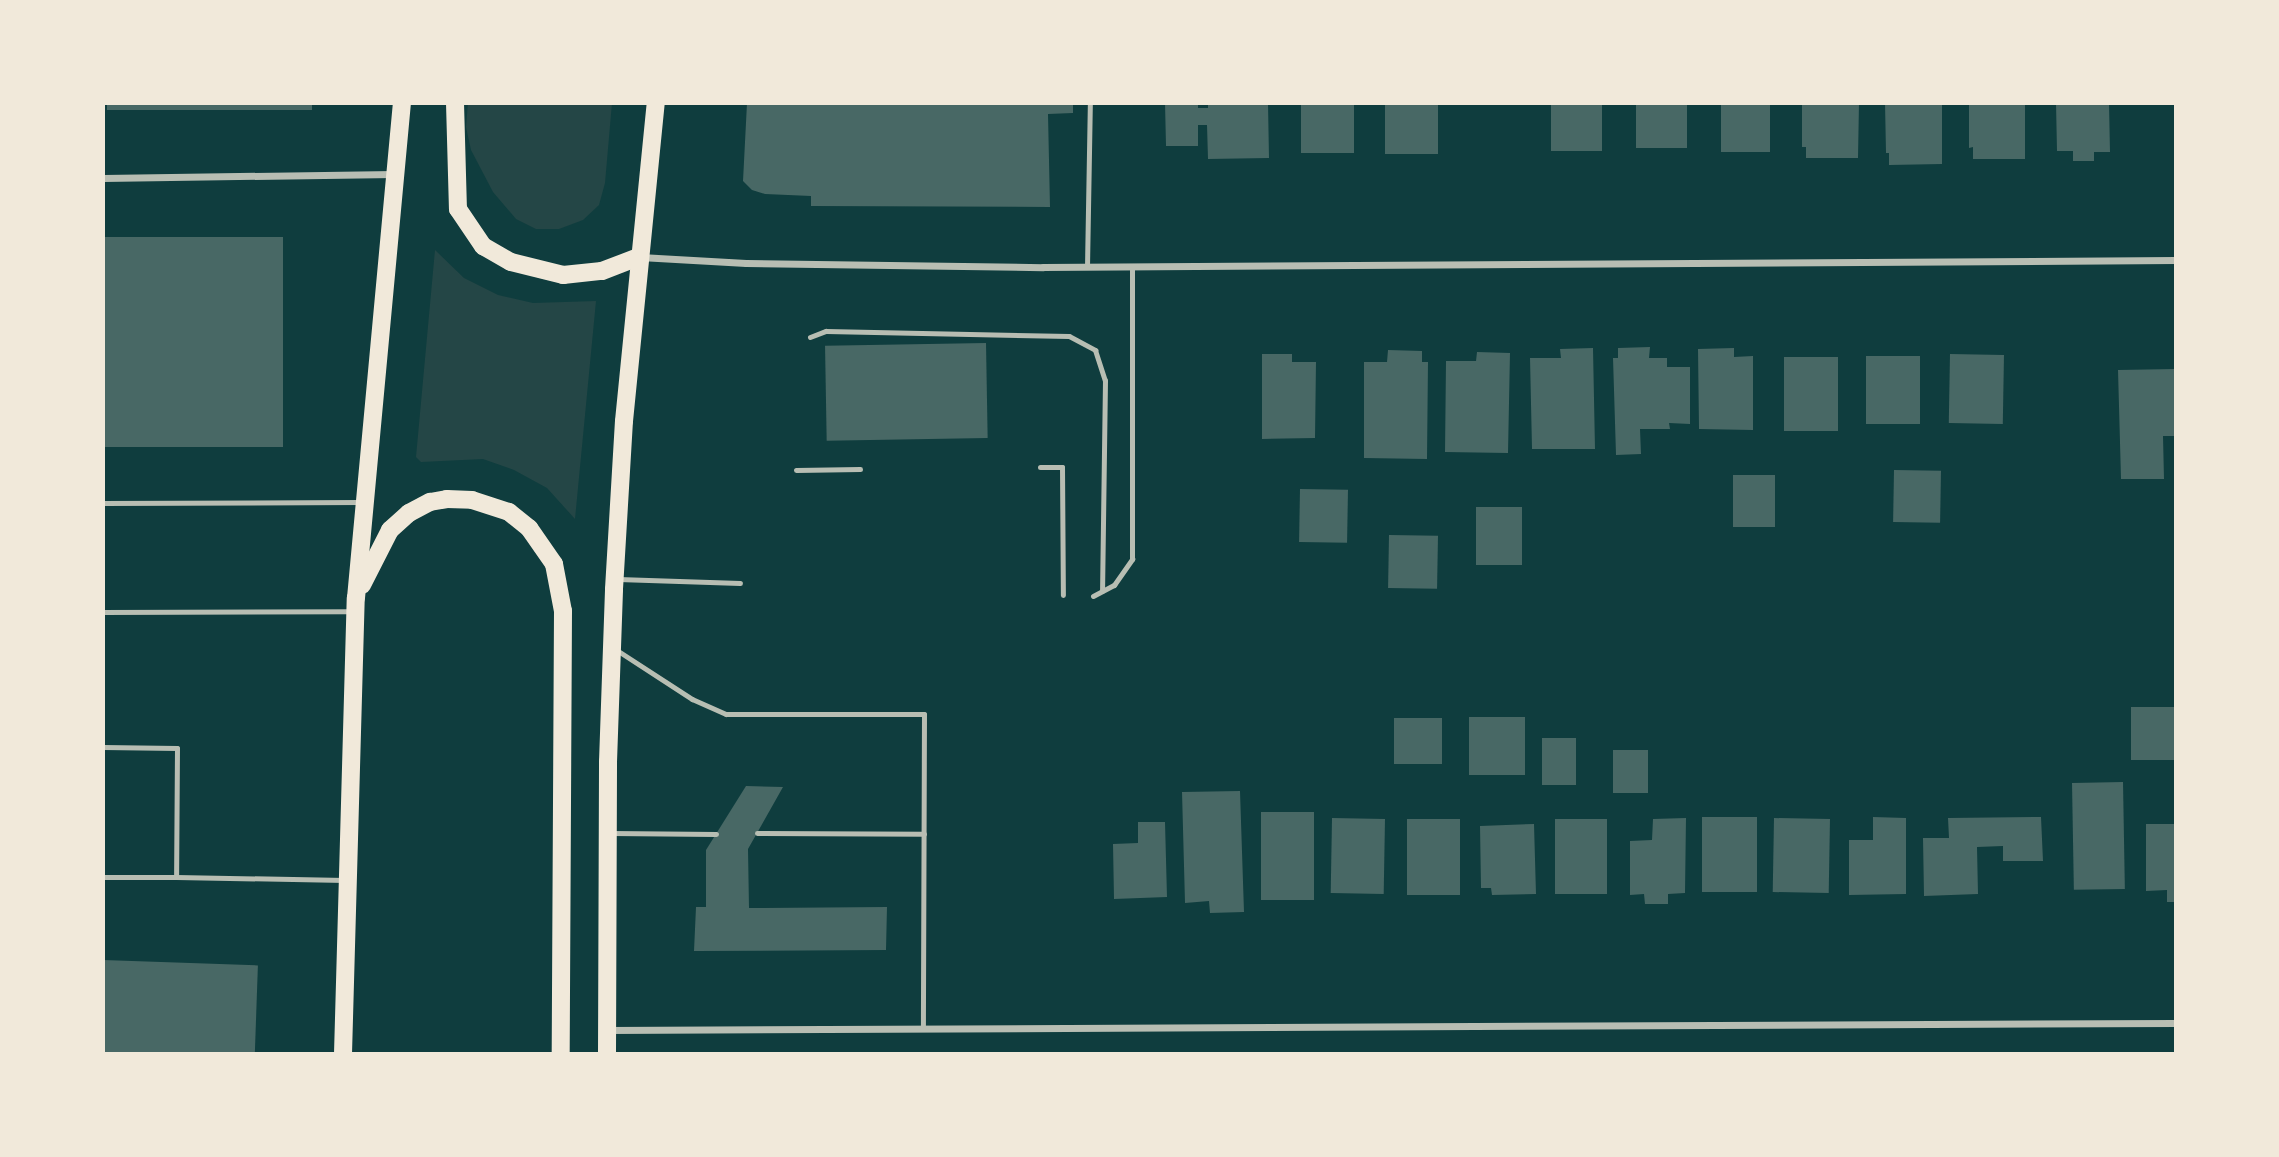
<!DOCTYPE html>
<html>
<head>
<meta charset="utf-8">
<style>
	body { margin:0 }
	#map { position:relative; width:2279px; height:1157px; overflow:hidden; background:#0f3d3e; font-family:"Archivo Narrow",sans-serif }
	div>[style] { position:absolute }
	.green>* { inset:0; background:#244646 }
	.building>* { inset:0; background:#486865; transform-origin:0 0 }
	.service>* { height:5px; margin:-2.5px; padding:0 2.5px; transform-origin:2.5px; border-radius:2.5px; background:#b8beb3 }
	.minor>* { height:7px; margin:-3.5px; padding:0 3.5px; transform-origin:3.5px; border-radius:3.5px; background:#b8beb3 }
	.primary>* { height:18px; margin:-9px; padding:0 9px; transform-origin:9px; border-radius:9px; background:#f1e9da }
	span { translate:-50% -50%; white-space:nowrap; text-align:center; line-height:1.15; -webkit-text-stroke:7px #f1e9da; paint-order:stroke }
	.frame { position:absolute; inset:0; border:105px solid #f1e9da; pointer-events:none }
</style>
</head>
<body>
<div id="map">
	<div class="green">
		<div style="clip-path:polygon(468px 103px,612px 103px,605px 183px,599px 205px,583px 220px,559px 229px,536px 229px,516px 219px,493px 192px,471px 150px,466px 127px)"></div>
		<div style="clip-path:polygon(435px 250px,464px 278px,498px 295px,533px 303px,596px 301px,575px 519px,547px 488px,514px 470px,483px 459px,421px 462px,416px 457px)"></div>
	</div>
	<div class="building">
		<div style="left:107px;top:103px;width:205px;height:7px"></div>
		<div style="clip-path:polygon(747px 103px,1073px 103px,1073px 113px,1048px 114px,1050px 207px,811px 206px,811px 196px,765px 194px,752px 190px,743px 181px)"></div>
		<div style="clip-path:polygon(1165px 103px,1198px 103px,1198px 108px,1208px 108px,1208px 103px,1268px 103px,1269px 158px,1208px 159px,1207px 125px,1198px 125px,1198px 146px,1166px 146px)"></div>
		<div style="left:1301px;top:103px;width:53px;height:50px"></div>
		<div style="left:1385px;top:103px;width:53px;height:51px"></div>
		<div style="left:1551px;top:103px;width:51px;height:48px"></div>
		<div style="left:1636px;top:103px;width:51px;height:45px"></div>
		<div style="left:1721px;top:103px;width:49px;height:49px"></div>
		<div style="clip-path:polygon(1802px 103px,1859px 103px,1858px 158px,1806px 158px,1806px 147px,1802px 147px)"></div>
		<div style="clip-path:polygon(1885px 103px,1942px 103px,1942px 164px,1889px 165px,1889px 153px,1886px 153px)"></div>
		<div style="clip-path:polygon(1969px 103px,2025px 103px,2025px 159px,1973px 159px,1973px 147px,1969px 148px)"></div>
		<div style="clip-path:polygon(2056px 103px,2109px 103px,2110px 152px,2094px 152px,2094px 161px,2073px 161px,2073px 151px,2057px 151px)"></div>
		<div style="left:283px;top:237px;width:210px;height:180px;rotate:90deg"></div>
		<div style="left:986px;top:343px;width:95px;height:161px;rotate:89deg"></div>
		<div style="clip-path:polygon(1650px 347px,1649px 358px,1667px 358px,1667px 367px,1690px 367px,1690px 424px,1669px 423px,1670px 429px,1640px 429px,1641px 454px,1616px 455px,1613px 358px,1618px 358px,1618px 348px)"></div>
		<div style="clip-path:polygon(1593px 348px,1595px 449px,1532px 449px,1530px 358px,1561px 358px,1560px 349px)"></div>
		<div style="clip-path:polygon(1734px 348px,1734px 357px,1753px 356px,1753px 430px,1699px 429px,1698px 349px)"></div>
		<div style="clip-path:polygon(1388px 350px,1422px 351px,1422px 362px,1428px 362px,1427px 459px,1364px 458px,1364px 362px,1387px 362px)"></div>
		<div style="clip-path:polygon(1477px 352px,1510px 353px,1508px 453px,1445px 452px,1446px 361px,1476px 361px)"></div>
		<div style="clip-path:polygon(1262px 354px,1292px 354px,1292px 362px,1316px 362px,1315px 438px,1262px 439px)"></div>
		<div style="left:1950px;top:354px;width:54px;height:69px;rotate:1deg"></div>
		<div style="left:1866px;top:356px;width:54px;height:68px"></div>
		<div style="left:1784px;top:357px;width:54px;height:74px"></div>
		<div style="clip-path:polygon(2175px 369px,2175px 436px,2163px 436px,2164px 479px,2121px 479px,2118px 370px)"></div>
		<div style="left:1894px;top:470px;width:47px;height:52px;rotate:1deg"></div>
		<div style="left:1733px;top:475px;width:42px;height:52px"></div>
		<div style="left:1300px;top:489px;width:48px;height:53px;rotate:1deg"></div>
		<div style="left:1476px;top:507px;width:46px;height:58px"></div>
		<div style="left:1389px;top:535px;width:49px;height:53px;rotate:1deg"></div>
		<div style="left:2131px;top:707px;width:45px;height:53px"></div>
		<div style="left:1525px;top:717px;width:58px;height:56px;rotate:90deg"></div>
		<div style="left:1394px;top:718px;width:48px;height:46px"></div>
		<div style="left:1542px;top:738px;width:34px;height:47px"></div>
		<div style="left:1648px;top:750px;width:43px;height:35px;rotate:90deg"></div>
		<div style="left:2123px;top:782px;width:107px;height:51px;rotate:89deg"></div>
		<div style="clip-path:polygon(746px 786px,783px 787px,748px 849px,749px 908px,887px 907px,886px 950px,694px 951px,696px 907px,706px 907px,706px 850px)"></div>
		<div style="clip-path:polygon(1240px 791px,1244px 912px,1210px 913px,1209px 901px,1185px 903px,1182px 792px)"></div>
		<div style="left:1314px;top:812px;width:88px;height:53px;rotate:90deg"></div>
		<div style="left:1702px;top:817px;width:55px;height:75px"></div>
		<div style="clip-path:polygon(1873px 817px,1906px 818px,1906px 894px,1849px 895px,1849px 840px,1873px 840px)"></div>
		<div style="clip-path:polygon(2041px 817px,2043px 861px,2003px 861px,2003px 846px,1977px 847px,1978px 894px,1924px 896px,1923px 838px,1949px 838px,1948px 818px)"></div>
		<div style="clip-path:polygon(1686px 818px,1685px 893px,1668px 894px,1668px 904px,1645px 904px,1644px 894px,1630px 895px,1630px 841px,1652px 840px,1653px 819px)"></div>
		<div style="left:1385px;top:819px;width:75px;height:53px;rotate:91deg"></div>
		<div style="left:1407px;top:819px;width:53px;height:76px"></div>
		<div style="left:1555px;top:819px;width:52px;height:75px"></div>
		<div style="left:1830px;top:819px;width:74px;height:56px;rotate:91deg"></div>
		<div style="clip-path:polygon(1138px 822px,1165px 822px,1167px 897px,1114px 899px,1113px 844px,1138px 843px)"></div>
		<div style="clip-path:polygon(1534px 824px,1536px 894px,1492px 895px,1491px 888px,1481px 888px,1480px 826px)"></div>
		<div style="clip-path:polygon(2146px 824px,2176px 824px,2176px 902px,2167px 902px,2167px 890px,2146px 891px)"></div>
		<div style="left:103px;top:960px;width:155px;height:94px;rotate:2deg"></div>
	</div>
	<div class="service">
		<div style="left:1087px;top:267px;width:164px;rotate:-89deg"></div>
		<div style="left:810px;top:337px;width:17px;rotate:-21deg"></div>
		<div style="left:826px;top:331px;width:243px;rotate:1.2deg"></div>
		<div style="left:1069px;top:336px;width:30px;rotate:28deg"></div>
		<div style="left:1095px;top:350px;width:32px;rotate:72deg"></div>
		<div style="left:1105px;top:380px;width:211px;rotate:90.8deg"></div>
		<div style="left:1040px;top:467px;width:22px"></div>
		<div style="left:1062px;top:467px;width:128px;rotate:89.6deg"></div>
		<div style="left:796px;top:470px;width:64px;rotate:-0.9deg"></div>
		<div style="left:103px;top:503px;width:258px;rotate:-0.2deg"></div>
		<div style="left:618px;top:579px;width:122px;rotate:1.9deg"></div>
		<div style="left:1093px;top:596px;width:24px;rotate:-28deg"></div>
		<div style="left:1114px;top:585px;width:32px;rotate:-55deg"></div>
		<div style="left:1132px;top:559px;width:293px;rotate:-90deg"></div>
		<div style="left:103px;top:612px;width:249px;rotate:-0.2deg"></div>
		<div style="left:615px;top:649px;width:92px;rotate:33deg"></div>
		<div style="left:692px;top:699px;width:37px;rotate:24deg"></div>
		<div style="left:726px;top:714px;width:198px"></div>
		<div style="left:924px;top:714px;width:315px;rotate:90.2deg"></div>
		<div style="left:103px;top:747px;width:74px;rotate:0.8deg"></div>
		<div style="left:177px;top:748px;width:129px;rotate:90.4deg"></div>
		<div style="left:176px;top:877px;width:169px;rotate:1deg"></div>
		<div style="left:611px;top:833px;width:105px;rotate:0.5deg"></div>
		<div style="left:757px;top:833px;width:167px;rotate:0.3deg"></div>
		<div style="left:103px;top:877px;width:73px"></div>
	</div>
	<div class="minor">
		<div style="left:103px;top:178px;width:291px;rotate:-0.8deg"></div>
		<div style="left:640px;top:257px;width:106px;rotate:3.2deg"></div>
		<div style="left:746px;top:263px;width:297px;rotate:0.8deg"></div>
		<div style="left:1043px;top:267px;width:1133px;rotate:-0.35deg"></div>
		<div style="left:608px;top:1030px;width:1568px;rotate:-0.26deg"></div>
	</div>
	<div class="primary">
		<div style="left:455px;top:103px;width:106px;rotate:88.4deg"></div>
		<div style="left:458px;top:209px;width:45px;rotate:56deg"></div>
		<div style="left:483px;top:246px;width:32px;rotate:30deg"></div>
		<div style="left:511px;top:262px;width:54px;rotate:14deg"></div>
		<div style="left:563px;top:275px;width:39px;rotate:-6deg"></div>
		<div style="left:602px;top:271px;width:40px;rotate:-21deg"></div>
		<div style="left:362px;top:585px;width:62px;rotate:-63deg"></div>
		<div style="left:390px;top:530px;width:25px;rotate:-42deg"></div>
		<div style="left:409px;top:513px;width:24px;rotate:-28deg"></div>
		<div style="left:430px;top:502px;width:17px;rotate:-10deg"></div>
		<div style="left:447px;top:499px;width:25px;rotate:2deg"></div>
		<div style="left:472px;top:500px;width:39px;rotate:18deg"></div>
		<div style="left:509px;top:512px;width:26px;rotate:39deg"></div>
		<div style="left:529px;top:528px;width:44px;rotate:55.2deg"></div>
		<div style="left:554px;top:564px;width:48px;rotate:79.2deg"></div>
		<div style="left:563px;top:611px;width:443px;rotate:90.3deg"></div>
		<div style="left:343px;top:1054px;width:456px;rotate:-88.4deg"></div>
		<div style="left:356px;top:598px;width:497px;rotate:-84.7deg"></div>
		<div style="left:607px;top:1054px;width:292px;rotate:-89.8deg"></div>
		<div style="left:608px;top:762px;width:173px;rotate:-88deg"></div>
		<div style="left:614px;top:589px;width:168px;rotate:-86.6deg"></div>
		<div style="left:624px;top:421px;width:320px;rotate:-84.3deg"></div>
	</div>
	<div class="frame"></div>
</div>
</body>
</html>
